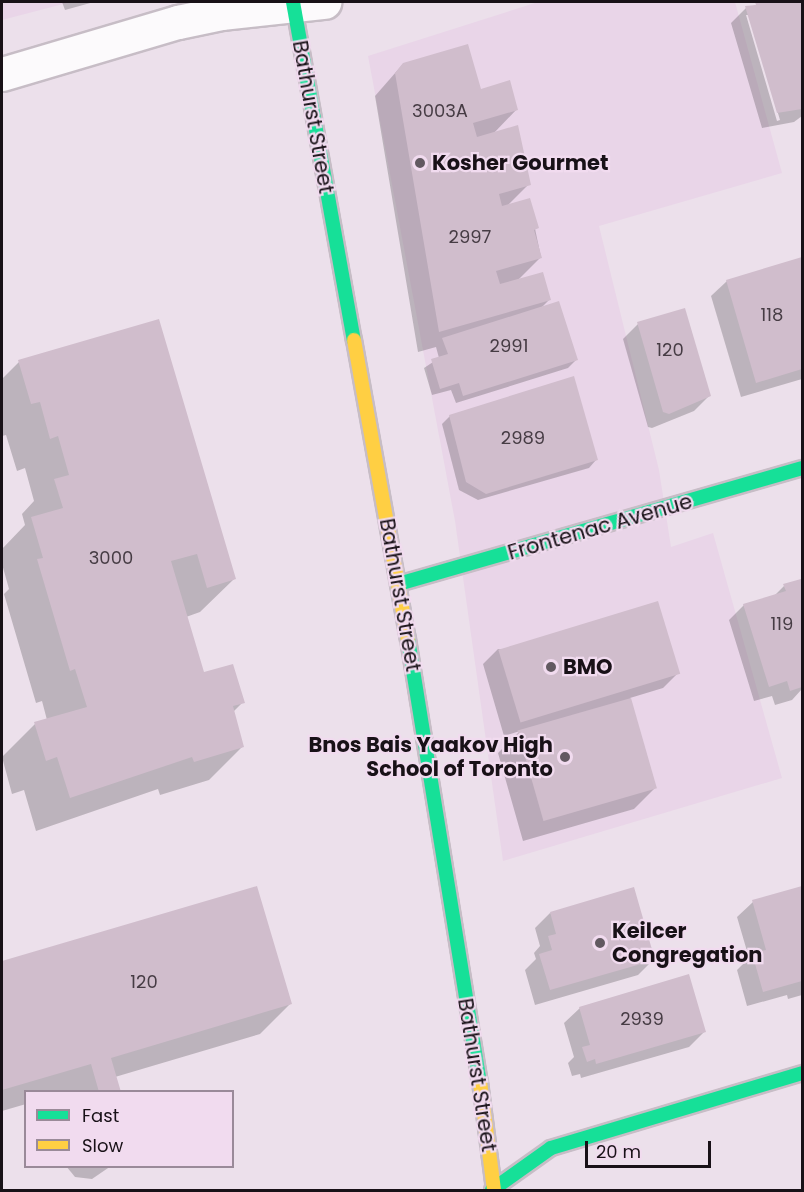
<!DOCTYPE html>
<html>
<head>
<meta charset="utf-8">
<style>
	body { margin:0 }
	#map { position:relative; width:804px; height:1192px; overflow:hidden; background:#ece0eb; font-family:Poppins,sans-serif }
	div>[style] { position:absolute }
	.built>* { inset:0; background:#e9d5e8 }
	.shadow>* { inset:0; background:#0003 }
	.building>* { inset:0; background:#d0bdcc; transform-origin:0 0 }
	.roads { filter:drop-shadow(2px 0 #c7bdc6) drop-shadow(-2px 0 #c7bdc6) drop-shadow(0 2px #c7bdc6) drop-shadow(0 -2px #c7bdc6) }
	.street>* { height:33px; margin:-16.5px; padding:0 16.5px; transform-origin:16.5px; border-radius:16.5px; background:#fcfafc }
	.fast>* { height:14px; margin:-7px; padding:0 7px; transform-origin:7px; border-radius:7px; background:#16e098 }
	.slow>* { height:14px; margin:-7px; padding:0 7px; transform-origin:7px; border-radius:7px; background:#ffcf43 }
	.dots>* { width:16px; height:16px; translate:-50% -50%; box-sizing:border-box; border:3px solid #f1dbef; border-radius:50% }
	span { translate:-50% -50%; white-space:nowrap; text-align:center; line-height:1.15; -webkit-text-stroke:4.5px #f1dbef; paint-order:stroke }
	.number-label { font-size:18px; color:#463c44 }
	.number-label span { -webkit-text-stroke-width:0 }
	.street-label { font-size:21px; color:#181117 }
	.poi-label { font-size:21px; color:#181117; font-weight:700 }
	.left { translate:0 -50%; text-align:left }
	.right { translate:-100% -50%; text-align:right }
	.frame { position:absolute; inset:0; border:3px solid #181117; pointer-events:none }
	.legend { position:absolute; left:24px; top:1090px; width:210px; height:78px; box-sizing:border-box; background:#f1dbef; border:2px solid #9a8a99; margin:0; padding:8px 10px; list-style:none; font-size:18px; color:#181117 }
	.legend li { display:flex; align-items:center; gap:12px; height:30px }
	.legend b { width:30px; border:2px solid #9a8a99 }
	.scale { position:absolute; left:585px; top:1141px; width:126px; height:27px; box-sizing:border-box; border:3px solid #181117; border-top:0; padding-left:8px; font-size:18px; line-height:21px; white-space:nowrap; color:#181117; -webkit-text-stroke:4px #f1dbef; paint-order:stroke }
</style>
</head>
<body>
<div id="map">
	<div class="built">
		<div style="clip-path:polygon(2px 2px,71px 2px,2px 20px)"></div>
		<div style="clip-path:polygon(538px 2px,735px 2px,782px 173px,599px 226px,659px 470px,671px 547px,713px 533px,782px 778px,503px 861px,455px 521px,368px 56px)"></div>
	</div>
	<div class="shadow">
		<div style="clip-path:polygon(62px 2px,94px 2px,65px 10px)"></div>
		<div style="clip-path:polygon(evenodd,767px 2px,802px 2px,802px 116px,794px 122px,762px 128px,731px 23px,746px 8px,767px 2px,746px 15px,749px 15px,780px 120px,777px 121px,746px 15px)"></div>
		<div style="clip-path:polygon(403px 64px,480px 91px,517px 109px,493px 134px,529px 184px,507px 206px,529px 200px,541px 257px,517px 281px,549px 300px,540px 309px,576px 360px,568px 368px,456px 403px,451px 390px,432px 395px,424px 368px,439px 358px,436px 347px,418px 352px,375px 96px)"></div>
		<div style="clip-path:polygon(802px 259px,802px 379px,741px 397px,711px 296px,727px 281px)"></div>
		<div style="clip-path:polygon(638px 324px,709px 396px,694px 411px,652px 428px,648px 427px,623px 339px)"></div>
		<div style="clip-path:polygon(19px 362px,234px 579px,200px 612px,186px 617px,203px 674px,243px 702px,233px 712px,243px 746px,209px 780px,160px 795px,158px 789px,36px 831px,24px 790px,12px 794px,2px 757px,35px 724px,47px 720px,42px 701px,36px 703px,4px 594px,9px 589px,2px 564px,2px 549px,25px 525px,22px 514px,34px 501px,25px 468px,17px 471px,6px 435px,2px 436px,2px 379px)"></div>
		<div style="clip-path:polygon(450px 416px,596px 460px,589px 468px,478px 500px,459px 490px,442px 424px)"></div>
		<div style="clip-path:polygon(800px 581px,802px 689px,792px 700px,775px 705px,772px 696px,754px 701px,729px 620px,744px 605px,773px 597px,784px 586px)"></div>
		<div style="clip-path:polygon(498px 649px,678px 673px,663px 688px,630px 698px,655px 788px,634px 809px,523px 841px,498px 753px,520px 731px,504px 736px,483px 664px)"></div>
		<div style="clip-path:polygon(256px 887px,291px 1003px,260px 1034px,115px 1077px,119px 1092px,26px 1092px,26px 1104px,2px 1111px,2px 963px)"></div>
		<div style="clip-path:polygon(802px 887px,802px 995px,788px 999px,787px 995px,747px 1006px,737px 970px,749px 958px,737px 917px,753px 902px)"></div>
		<div style="clip-path:polygon(550px 913px,653px 960px,638px 975px,535px 1005px,525px 970px,536px 959px,534px 953px,540px 946px,535px 928px)"></div>
		<div style="clip-path:polygon(580px 1008px,704px 1032px,689px 1047px,581px 1078px,580px 1074px,572px 1076px,568px 1063px,574px 1057px,564px 1023px)"></div>
		<div style="clip-path:polygon(66px 1166px,111px 1166px,92px 1179px,75px 1177px)"></div>
	</div>
	<div class="building">
		<div style="clip-path:polygon(755px 2px,802px 2px,802px 109px,777px 113px,745px 6px,756px 5px)"></div>
		<div style="clip-path:polygon(468px 44px,481px 89px,510px 80px,518px 110px,473px 123px,477px 137px,518px 125px,531px 185px,499px 194px,502px 206px,530px 198px,539px 228px,534px 230px,542px 258px,496px 271px,500px 284px,543px 272px,551px 300px,439px 332px,395px 73px,403px 63px)"></div>
		<div style="clip-path:polygon(802px 257px,802px 369px,756px 383px,726px 280px)"></div>
		<div style="clip-path:polygon(559px 301px,578px 360px,463px 396px,459px 383px,440px 389px,431px 359px,448px 354px,442px 338px)"></div>
		<div style="clip-path:polygon(685px 308px,711px 396px,669px 414px,663px 412px,637px 322px)"></div>
		<div style="clip-path:polygon(159px 319px,236px 579px,207px 588px,197px 554px,171px 561px,204px 672px,233px 664px,245px 703px,233px 706px,244px 747px,194px 762px,192px 757px,70px 798px,57px 757px,46px 761px,34px 722px,87px 707px,75px 669px,70px 671px,37px 559px,43px 558px,31px 517px,63px 508px,54px 479px,69px 475px,58px 436px,50px 439px,40px 402px,31px 404px,18px 360px)"></div>
		<div style="clip-path:polygon(574px 376px,598px 460px,486px 494px,466px 482px,449px 415px)"></div>
		<div style="clip-path:polygon(801px 579px,802px 687px,790px 691px,787px 681px,769px 687px,743px 604px,786px 591px,783px 584px)"></div>
		<div style="left:658px;top:601px;width:76px;height:167px;rotate:73deg"></div>
		<div style="left:631px;top:698px;width:94px;height:118px;rotate:74deg"></div>
		<div style="clip-path:polygon(257px 886px,292px 1004px,111px 1058px,121px 1092px,99px 1092px,91px 1064px,2px 1090px,2px 961px)"></div>
		<div style="clip-path:polygon(802px 886px,802px 981px,763px 992px,752px 953px,766px 950px,752px 900px)"></div>
		<div style="clip-path:polygon(634px 887px,655px 960px,550px 990px,539px 954px,552px 950px,548px 936px,556px 934px,550px 912px)"></div>
		<div style="clip-path:polygon(689px 974px,706px 1032px,596px 1064px,595px 1059px,587px 1062px,582px 1047px,590px 1045px,579px 1007px)"></div>
	</div>
	<div class="roads">
		<div class="street">
			<div style="left:2px;top:74px;width:184px;rotate:-16.5deg"></div>
			<div style="left:178px;top:22px;width:44px;rotate:-11.8deg"></div>
			<div style="left:221px;top:13px;width:104px;rotate:-6.1deg"></div>
		</div>
		<div class="fast">
			<div style="left:293px;top:2px;width:343px;rotate:79.8deg"></div>
			<div style="left:398px;top:584px;width:420px;rotate:-16deg"></div>
			<div style="left:408px;top:639px;width:449px;rotate:80.8deg"></div>
			<div style="left:492px;top:1190px;width:72px;rotate:-35.4deg"></div>
			<div style="left:551px;top:1148px;width:262px;rotate:-16.6deg"></div>
		</div>
		<div class="slow">
			<div style="left:354px;top:340px;width:304px;rotate:79.8deg"></div>
			<div style="left:480px;top:1082px;width:109px;rotate:82.6deg"></div>
		</div>
	</div>
	<div class="dots">
		<div style="left:420px;top:163px;background:#625961"></div>
		<div style="left:551px;top:667px;background:#625961"></div>
		<div style="left:565px;top:757px;background:#625961"></div>
		<div style="left:600px;top:943px;background:#625961"></div>
	</div>
	<div class="number-label">
		<span style="left:440px;top:111px">3003A</span>
		<span style="left:470px;top:237px">2997</span>
		<span style="left:772px;top:315px">118</span>
		<span style="left:509px;top:346px">2991</span>
		<span style="left:670px;top:350px">120</span>
		<span style="left:523px;top:438px">2989</span>
		<span style="left:111px;top:558px">3000</span>
		<span style="left:782px;top:624px">119</span>
		<span style="left:144px;top:982px">120</span>
		<span style="left:642px;top:1019px">2939</span>
	</div>
	<div class="street-label">
		<span style="left:313px;top:117px;rotate:80deg">Bathurst Street</span>
		<span style="left:600px;top:527px;rotate:-16deg">Frontenac Avenue</span>
		<span style="left:400px;top:595px;rotate:80deg">Bathurst Street</span>
		<span style="left:477px;top:1075px;rotate:81deg">Bathurst Street</span>
	</div>
	<div class="poi-label">
		<span class="left" style="left:432px;top:163px">Kosher Gourmet</span>
		<span class="left" style="left:563px;top:667px">BMO</span>
		<span class="right" style="left:553px;top:757px">Bnos Bais Yaakov High<br>School of Toronto</span>
		<span class="left" style="left:612px;top:943px">Keilcer<br>Congregation</span>
	</div>
	<div class="frame"></div>
	<ul class="legend">
	<li><b style="height:8px;background:#16e098"></b>Fast</li>
	<li><b style="height:8px;background:#ffcf43"></b>Slow</li>
	</ul>
	<div class="scale">20 m</div>
</div>
</body>
</html>
